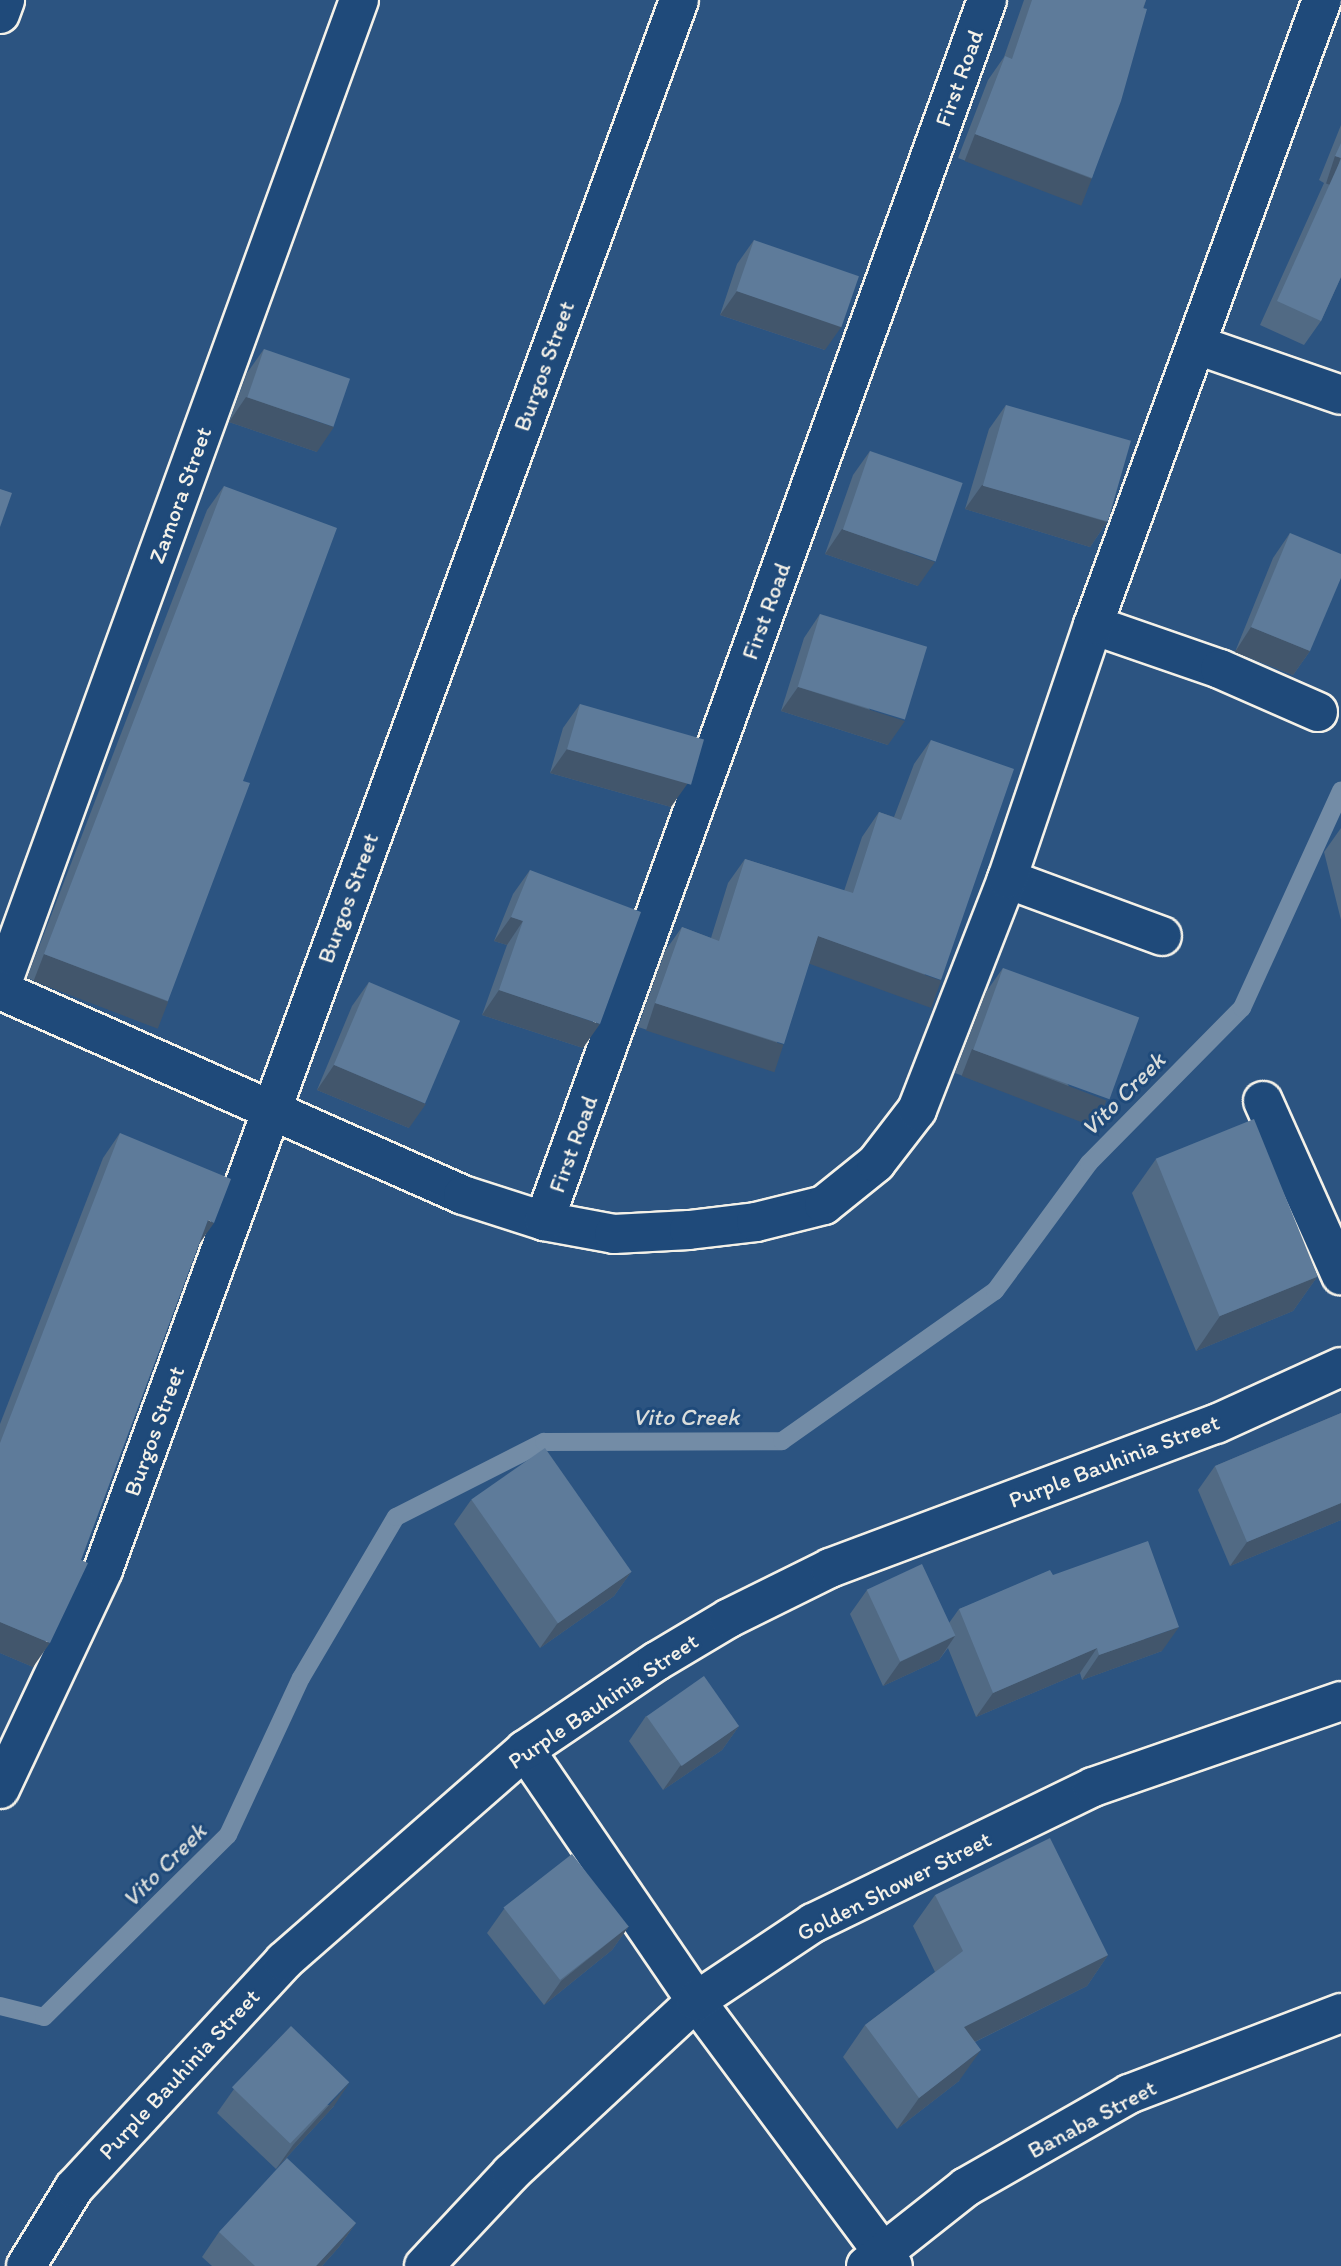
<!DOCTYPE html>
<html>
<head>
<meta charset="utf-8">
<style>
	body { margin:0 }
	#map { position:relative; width:1341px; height:2266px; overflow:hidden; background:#2c5481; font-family:Itim,sans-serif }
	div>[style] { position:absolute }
	.stream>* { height:18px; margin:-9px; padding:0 9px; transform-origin:9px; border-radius:9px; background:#738ca6 }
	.roads { filter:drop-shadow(2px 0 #f4f1e8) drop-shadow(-2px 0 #f4f1e8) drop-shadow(0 2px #f4f1e8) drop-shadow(0 -2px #f4f1e8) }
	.minor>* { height:38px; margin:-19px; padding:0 19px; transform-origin:19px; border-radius:19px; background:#1f4a7a }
	.wall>* { inset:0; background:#516a84 }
	.shaded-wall>* { inset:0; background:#42566c; transform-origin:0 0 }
	.building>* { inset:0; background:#5e7b9a; transform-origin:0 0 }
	span { translate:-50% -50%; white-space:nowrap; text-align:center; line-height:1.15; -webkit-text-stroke:6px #1f4a7a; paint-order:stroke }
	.street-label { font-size:23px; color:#f4f1e8 }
	.water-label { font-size:24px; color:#dadddb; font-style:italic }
</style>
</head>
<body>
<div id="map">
	<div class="stream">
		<div style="left:0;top:2006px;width:45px;rotate:14deg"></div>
		<div style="left:44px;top:2017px;width:259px;rotate:-44.7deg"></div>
		<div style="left:228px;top:1835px;width:173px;rotate:-65.1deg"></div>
		<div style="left:301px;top:1678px;width:187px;rotate:-59.5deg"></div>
		<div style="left:396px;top:1517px;width:166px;rotate:-26.9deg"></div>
		<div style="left:544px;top:1442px;width:238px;rotate:-0.2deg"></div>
		<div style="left:782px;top:1441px;width:261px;rotate:-35.2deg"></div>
		<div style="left:995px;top:1291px;width:159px;rotate:-53.7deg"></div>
		<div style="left:1089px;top:1163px;width:218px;rotate:-45.4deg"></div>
		<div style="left:1242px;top:1008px;width:239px;rotate:-65.5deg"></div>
	</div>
	<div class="roads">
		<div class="minor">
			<div style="left:0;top:14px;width:15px;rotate:-70deg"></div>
			<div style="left:1197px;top:345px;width:152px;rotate:19.1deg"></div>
			<div style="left:1093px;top:625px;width:134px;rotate:19.1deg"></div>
			<div style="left:1220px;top:669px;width:107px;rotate:23.7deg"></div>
			<div style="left:1007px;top:879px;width:165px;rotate:20.2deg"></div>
			<div style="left:0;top:989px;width:1052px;rotate:-70.05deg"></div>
			<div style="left:0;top:990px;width:506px;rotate:23.88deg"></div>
			<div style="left:463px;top:1195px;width:85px;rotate:17.8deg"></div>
			<div style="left:544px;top:1221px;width:71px;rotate:10.5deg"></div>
			<div style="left:614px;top:1234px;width:75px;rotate:-3.1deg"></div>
			<div style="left:689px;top:1230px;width:67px;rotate:-6.8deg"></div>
			<div style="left:756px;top:1222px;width:70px;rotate:-14deg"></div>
			<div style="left:824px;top:1205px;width:67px;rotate:-38.9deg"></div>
			<div style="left:876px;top:1163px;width:67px;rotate:-52.3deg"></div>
			<div style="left:917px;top:1110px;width:248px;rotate:-68.7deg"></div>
			<div style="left:1007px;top:879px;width:268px;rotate:-71.3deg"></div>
			<div style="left:1093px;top:625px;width:666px;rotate:-69.88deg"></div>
			<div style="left:1263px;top:1101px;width:191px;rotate:65.9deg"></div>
			<div style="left:544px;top:1221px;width:1299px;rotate:-70.06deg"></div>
			<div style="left:525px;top:1750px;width:304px;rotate:55.7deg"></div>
			<div style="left:696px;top:2001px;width:330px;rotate:53.4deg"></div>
			<div style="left:0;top:1789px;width:242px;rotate:-64.8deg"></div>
			<div style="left:103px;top:1570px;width:1672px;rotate:-69.85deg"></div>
			<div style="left:26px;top:2266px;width:92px;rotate:-58.4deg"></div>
			<div style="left:74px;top:2188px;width:309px;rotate:-47.2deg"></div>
			<div style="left:284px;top:1961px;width:320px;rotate:-41.2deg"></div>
			<div style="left:525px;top:1750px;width:159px;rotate:-34deg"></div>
			<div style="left:657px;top:1661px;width:84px;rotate:-30.8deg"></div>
			<div style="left:729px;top:1618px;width:113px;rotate:-26.3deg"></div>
			<div style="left:830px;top:1568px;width:412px;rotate:-20.5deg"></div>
			<div style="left:1216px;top:1424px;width:137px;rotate:-24.5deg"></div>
			<div style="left:424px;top:2266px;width:127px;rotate:-46.9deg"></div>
			<div style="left:511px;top:2173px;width:253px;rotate:-42.9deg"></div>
			<div style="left:696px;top:2001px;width:141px;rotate:-33.7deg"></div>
			<div style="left:813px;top:1923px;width:311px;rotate:-25.9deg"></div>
			<div style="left:1093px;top:1787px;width:262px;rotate:-19.1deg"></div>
			<div style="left:866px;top:2266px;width:127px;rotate:-38.3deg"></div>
			<div style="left:966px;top:2187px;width:188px;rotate:-29.7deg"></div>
			<div style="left:1129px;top:2094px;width:227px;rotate:-20.9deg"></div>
		</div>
	</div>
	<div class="wall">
		<div style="clip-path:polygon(1024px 0,1146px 0,1092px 178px,1075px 202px,958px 158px,988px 80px,1004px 57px)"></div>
		<div style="clip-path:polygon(1341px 125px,1341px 277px,1321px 321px,1304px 345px,1260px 325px,1324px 183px,1319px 180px)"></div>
		<div style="clip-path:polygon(754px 240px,825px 350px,720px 315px,737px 264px)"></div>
		<div style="clip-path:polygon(264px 349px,317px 452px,229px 422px,247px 373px)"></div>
		<div style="clip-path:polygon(1006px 405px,1107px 522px,1090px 547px,965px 509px,989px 429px)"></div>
		<div style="clip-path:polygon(870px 451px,918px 586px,825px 554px,853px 475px)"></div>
		<div style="clip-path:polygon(224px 486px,168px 1001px,152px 1026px,27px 978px,207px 510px)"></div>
		<div style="clip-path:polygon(1290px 533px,1310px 651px,1293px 675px,1235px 652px,1273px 558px)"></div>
		<div style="clip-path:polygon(820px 614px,888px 745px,781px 711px,804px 638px)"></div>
		<div style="clip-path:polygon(580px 704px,671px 807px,550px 773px,563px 728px)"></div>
		<div style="clip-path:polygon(931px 740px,924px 1004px,809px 963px,767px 1068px,638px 1027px,665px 951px,682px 927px,711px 938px,728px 883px,745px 859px,844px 891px,862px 837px,879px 812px,894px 817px,914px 764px)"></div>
		<div style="clip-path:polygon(1341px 828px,1341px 920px,1324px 852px)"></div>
		<div style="clip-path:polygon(530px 870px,583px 1048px,482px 1015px,507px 945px,494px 941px,513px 894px)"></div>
		<div style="clip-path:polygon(1003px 968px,1090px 1124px,955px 1073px,986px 992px)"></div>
		<div style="clip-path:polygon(369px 982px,409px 1128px,317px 1090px,352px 1006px)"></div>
		<div style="clip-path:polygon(120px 1133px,199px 1244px,33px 1667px,0 1653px,0 1424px,103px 1158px)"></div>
		<div style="clip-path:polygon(1156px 1159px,1317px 1277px,1293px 1311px,1196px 1351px,1132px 1193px)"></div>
		<div style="clip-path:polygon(1341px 1413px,1341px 1520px,1230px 1566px,1198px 1490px,1215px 1466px)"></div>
		<div style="clip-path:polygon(471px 1500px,631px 1572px,614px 1596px,540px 1648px,454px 1524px)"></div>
		<div style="clip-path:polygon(1053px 1575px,1162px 1651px,1082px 1680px,1080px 1673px,976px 1717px,948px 1648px,939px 1660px,883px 1686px,850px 1614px,867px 1590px,949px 1623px,959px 1609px)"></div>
		<div style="clip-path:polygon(646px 1716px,739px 1726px,722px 1750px,663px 1790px,629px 1741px)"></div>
		<div style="clip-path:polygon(935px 1895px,1108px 1955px,1087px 1986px,975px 2042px,959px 2081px,897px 2129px,843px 2057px,865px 2025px,935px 1972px,913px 1926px)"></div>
		<div style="clip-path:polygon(504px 1909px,629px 1926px,612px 1950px,544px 2005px,487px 1933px)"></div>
		<div style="clip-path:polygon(234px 2089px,334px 2106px,276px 2169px,217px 2113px)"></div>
		<div style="clip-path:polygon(356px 2223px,339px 2247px,322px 2266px,212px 2266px,202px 2257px,219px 2232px)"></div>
	</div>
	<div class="shaded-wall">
		<div style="left:975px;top:134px;width:125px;height:29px;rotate:21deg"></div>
		<div style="left:1335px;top:156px;width:6px;height:29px;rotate:18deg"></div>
		<div style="clip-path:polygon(737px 291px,842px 326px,825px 350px,720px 315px)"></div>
		<div style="clip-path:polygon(246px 397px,334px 427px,317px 452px,229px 422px)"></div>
		<div style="clip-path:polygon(982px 485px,1107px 522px,1090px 547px,965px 509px)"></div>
		<div style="clip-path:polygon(842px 529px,935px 562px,918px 586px,825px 554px)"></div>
		<div style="clip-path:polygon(1251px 627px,1310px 651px,1293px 675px,1235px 652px)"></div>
		<div style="clip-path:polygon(798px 687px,905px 721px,888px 745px,781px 711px)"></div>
		<div style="clip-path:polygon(567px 749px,688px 783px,671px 807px,550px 773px)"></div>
		<div style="clip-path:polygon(511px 917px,523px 921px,507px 945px,494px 941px)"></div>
		<div style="left:818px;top:936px;width:131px;height:29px;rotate:20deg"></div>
		<div style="left:44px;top:954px;width:133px;height:29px;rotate:21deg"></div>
		<div style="clip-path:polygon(499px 990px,600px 1024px,583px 1048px,482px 1015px)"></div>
		<div style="left:655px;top:1003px;width:135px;height:29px;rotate:18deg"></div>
		<div style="left:972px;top:1049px;width:144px;height:29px;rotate:21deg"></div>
		<div style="clip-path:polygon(334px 1065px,426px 1104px,409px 1128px,317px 1090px)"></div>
		<div style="clip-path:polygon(208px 1220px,214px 1223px,197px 1247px)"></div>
		<div style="clip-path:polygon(1317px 1277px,1293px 1311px,1196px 1351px,1220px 1316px)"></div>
		<div style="clip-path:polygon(1341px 1503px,1341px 1520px,1230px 1566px,1247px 1542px)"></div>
		<div style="clip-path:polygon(631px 1572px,614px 1596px,540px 1648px,557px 1624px)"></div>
		<div style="clip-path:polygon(0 1622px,50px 1643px,33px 1667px,0 1653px)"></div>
		<div style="clip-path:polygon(1179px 1627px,1162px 1651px,1082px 1680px,1099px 1655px)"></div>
		<div style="clip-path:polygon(955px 1636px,939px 1660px,883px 1686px,900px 1662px)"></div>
		<div style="clip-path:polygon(1097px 1648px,1080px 1673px,976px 1717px,993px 1693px)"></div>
		<div style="clip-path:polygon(739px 1726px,722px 1750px,663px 1790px,680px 1766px)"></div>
		<div style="clip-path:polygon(629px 1926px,612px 1950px,544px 2005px,561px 1981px)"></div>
		<div style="clip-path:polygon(1108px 1955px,1087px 1986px,942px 2058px,964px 2027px)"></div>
		<div style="clip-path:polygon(981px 2050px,959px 2081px,897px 2129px,919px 2098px)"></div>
		<div style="clip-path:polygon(350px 2082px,334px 2106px,276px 2169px,293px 2145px)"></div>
		<div style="clip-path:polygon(356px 2223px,339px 2247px,322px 2266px,316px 2266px)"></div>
	</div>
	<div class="building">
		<div style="clip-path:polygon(1032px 0,1146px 0,1143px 8px,1147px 9px,1121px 101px,1092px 178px,975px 134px,1005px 56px,1012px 59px)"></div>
		<div style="clip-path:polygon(1341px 143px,1341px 158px,1335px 156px)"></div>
		<div style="clip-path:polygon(1341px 159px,1341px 277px,1321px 321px,1277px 301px)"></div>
		<div style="left:754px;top:240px;width:111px;height:54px;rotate:19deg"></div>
		<div style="left:264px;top:349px;width:91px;height:51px;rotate:19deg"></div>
		<div style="left:1006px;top:405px;width:130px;height:84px;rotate:16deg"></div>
		<div style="left:870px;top:451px;width:98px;height:83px;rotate:19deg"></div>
		<div style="clip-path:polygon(224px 486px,337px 528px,243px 781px,250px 783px,168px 1001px,44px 954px)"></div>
		<div style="clip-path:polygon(0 489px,12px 493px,0 527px)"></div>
		<div style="clip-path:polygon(1290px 533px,1341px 554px,1341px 578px,1310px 651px,1251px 627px)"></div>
		<div style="left:820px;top:614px;width:112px;height:76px;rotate:17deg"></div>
		<div style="left:580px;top:704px;width:129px;height:47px;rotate:16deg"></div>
		<div style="clip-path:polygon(931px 740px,1014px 769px,941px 980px,818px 936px,784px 1044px,655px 1003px,682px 927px,719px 941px,745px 859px,853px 893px,879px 812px,901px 820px)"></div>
		<div style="clip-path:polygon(530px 870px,641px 912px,600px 1024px,499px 990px,523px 921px,511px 917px)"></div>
		<div style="left:1003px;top:968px;width:145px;height:87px;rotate:20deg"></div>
		<div style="left:369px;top:982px;width:99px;height:90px;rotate:23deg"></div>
		<div style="left:1254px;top:1119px;width:170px;height:106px;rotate:68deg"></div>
		<div style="clip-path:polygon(120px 1133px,231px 1179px,214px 1223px,208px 1220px,81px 1560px,88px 1563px,50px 1643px,0 1622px,0 1443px)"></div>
		<div style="clip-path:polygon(1341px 1413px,1341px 1503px,1247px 1542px,1215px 1466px)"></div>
		<div style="left:545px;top:1448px;width:151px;height:90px;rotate:55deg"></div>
		<div style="clip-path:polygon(1148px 1541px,1179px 1627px,1099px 1655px,1097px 1648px,993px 1693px,959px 1609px,1050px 1570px,1053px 1575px)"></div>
		<div style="left:922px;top:1564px;width:79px;height:61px;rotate:65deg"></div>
		<div style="left:704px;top:1676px;width:61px;height:70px;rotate:55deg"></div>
		<div style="clip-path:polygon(1050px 1838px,1108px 1955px,964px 2027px,981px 2050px,919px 2098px,865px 2025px,963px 1951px,935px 1895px)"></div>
		<div style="left:572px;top:1854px;width:92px;height:87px;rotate:52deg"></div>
		<div style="left:291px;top:2026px;width:81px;height:85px;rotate:44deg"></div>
		<div style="clip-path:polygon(287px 2158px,356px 2223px,316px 2266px,255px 2266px,219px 2232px)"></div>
	</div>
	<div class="street-label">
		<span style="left:959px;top:78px;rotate:-70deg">First Road</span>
		<span style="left:544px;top:366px;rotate:-70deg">Burgos Street</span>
		<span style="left:180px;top:495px;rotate:-70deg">Zamora Street</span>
		<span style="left:766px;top:611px;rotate:-70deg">First Road</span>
		<span style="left:348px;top:898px;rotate:-70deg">Burgos Street</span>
		<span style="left:573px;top:1144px;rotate:-70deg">First Road</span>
		<span style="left:154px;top:1431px;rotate:-70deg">Burgos Street</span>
		<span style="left:1114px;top:1461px;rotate:-21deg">Purple Bauhinia Street</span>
		<span style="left:603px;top:1701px;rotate:-34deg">Purple Bauhinia Street</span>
		<span style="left:894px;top:1886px;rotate:-27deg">Golden Shower Street</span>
		<span style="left:179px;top:2074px;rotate:-47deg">Purple Bauhinia Street</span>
		<span style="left:1092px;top:2119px;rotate:-28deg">Banaba Street</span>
	</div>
	<div class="water-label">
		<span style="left:1123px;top:1094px;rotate:-45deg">Vito Creek</span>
		<span style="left:686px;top:1417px">Vito Creek</span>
		<span style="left:164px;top:1865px;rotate:-45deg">Vito Creek</span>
	</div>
</div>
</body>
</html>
